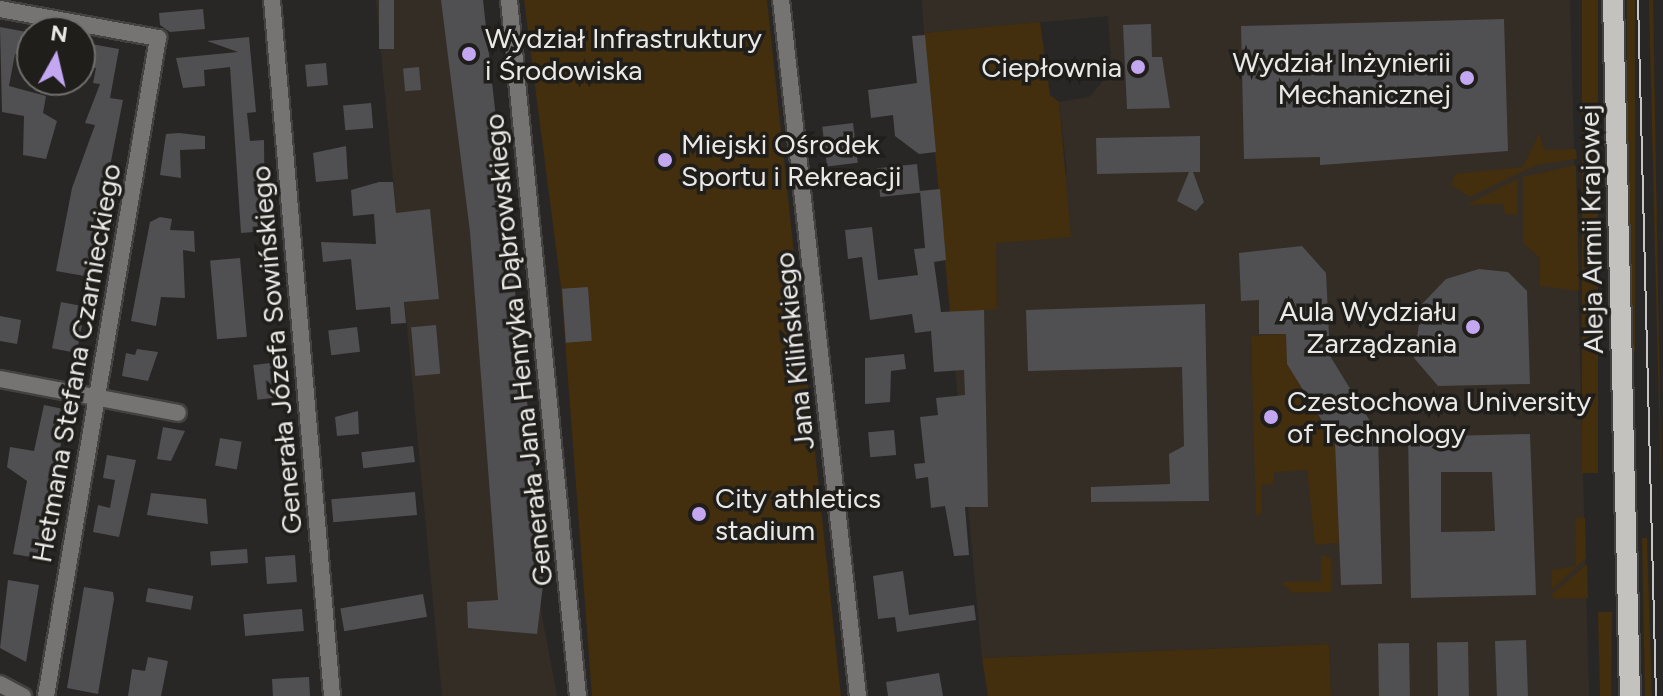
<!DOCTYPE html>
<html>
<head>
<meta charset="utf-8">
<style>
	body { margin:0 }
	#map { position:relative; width:1663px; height:696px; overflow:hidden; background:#292725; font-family:Figtree,sans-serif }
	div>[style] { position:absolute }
	.built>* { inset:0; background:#332d26 }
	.green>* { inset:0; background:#432e0e; transform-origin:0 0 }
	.building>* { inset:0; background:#504f52; transform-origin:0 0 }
	.roads { filter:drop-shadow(2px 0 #444240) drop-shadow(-2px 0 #444240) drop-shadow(0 2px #444240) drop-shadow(0 -2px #444240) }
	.minor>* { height:16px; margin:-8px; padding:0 8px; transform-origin:8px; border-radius:8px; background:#757473 }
	.major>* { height:20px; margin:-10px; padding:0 10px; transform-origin:10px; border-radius:10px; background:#c4c2bf }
	.tram>* { height:2px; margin:-1px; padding:0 1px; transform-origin:1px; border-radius:1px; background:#c6c5c3 }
	.dots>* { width:22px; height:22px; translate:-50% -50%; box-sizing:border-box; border:4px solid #1f1e1b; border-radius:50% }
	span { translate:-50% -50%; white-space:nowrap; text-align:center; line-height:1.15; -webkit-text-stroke:7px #1f1e1b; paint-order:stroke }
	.poi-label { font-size:28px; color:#eae9e7 }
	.left { translate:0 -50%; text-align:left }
	.right { translate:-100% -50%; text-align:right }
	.street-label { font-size:28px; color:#eae9e7 }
	.north { position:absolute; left:16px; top:16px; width:80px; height:80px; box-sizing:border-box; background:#1f1e1b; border:2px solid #706f6d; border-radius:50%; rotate:8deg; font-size:22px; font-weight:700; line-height:32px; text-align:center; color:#eae9e7 }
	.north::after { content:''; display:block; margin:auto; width:28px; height:36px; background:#c4a7f1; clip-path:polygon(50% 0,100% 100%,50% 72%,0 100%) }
</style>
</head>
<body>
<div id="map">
	<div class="built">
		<div style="clip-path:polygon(376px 0,482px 0,542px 616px,557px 696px,442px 696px)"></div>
		<div style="clip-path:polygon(922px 0,1570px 0,1589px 696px,1331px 696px,1329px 644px,982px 658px,950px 313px,996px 242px,1067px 173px,1059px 102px,1089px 97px,1112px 71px,1108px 16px,924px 33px)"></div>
	</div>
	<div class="green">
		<div style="clip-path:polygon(524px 0,767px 0,841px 696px,592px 696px,561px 287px)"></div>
		<div style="left:1582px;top:0;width:16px;height:473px"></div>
		<div style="left:1627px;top:0;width:8px;height:351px"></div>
		<div style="clip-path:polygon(1649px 0,1653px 0,1662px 518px,1655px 253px)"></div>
		<div style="clip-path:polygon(1040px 22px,1050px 95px,1059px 102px,1071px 237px,996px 243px,997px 309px,950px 313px,924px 33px)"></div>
		<div style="clip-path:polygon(1539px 133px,1544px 150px,1576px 149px,1577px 159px,1536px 165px,1470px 197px,1451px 185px,1455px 174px,1523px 167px)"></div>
		<div style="clip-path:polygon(1576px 165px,1579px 291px,1540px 286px,1540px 258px,1523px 243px,1523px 177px)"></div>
		<div style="clip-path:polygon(1517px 179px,1517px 215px,1505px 214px,1503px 204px,1466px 205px)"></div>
		<div style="clip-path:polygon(1286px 334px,1287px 364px,1338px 451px,1339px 543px,1315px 545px,1307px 470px,1274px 472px,1273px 484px,1261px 485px,1262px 514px,1256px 515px,1251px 336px)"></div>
		<div style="clip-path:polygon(1575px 518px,1585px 518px,1586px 558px,1551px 590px,1552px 570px,1576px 566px)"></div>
		<div style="clip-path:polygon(1642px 538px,1647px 538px,1652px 696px,1645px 696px)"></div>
		<div style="clip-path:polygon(1321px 555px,1331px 558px,1332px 592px,1293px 593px,1281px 582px,1321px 581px)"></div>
		<div style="clip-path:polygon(1587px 564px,1588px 598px,1554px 599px,1551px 595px)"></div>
		<div style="clip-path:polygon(1598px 612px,1612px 612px,1611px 696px,1600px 696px)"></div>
		<div style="clip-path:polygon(1329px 644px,1331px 696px,988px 696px,982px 658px)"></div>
	</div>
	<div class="building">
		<div style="left:379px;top:0;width:15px;height:49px"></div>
		<div style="clip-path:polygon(441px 0,483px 0,532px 446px,543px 585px,537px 634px,468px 628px,467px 602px,498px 600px,470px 232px)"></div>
		<div style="clip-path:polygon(203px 9px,205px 29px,170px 32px,160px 25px,159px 13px)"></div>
		<div style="clip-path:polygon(1504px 19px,1508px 151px,1335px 164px,1320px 165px,1320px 157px,1244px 159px,1241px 26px)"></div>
		<div style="clip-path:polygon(1151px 24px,1152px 57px,1162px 57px,1170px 108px,1127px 109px,1123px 25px)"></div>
		<div style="clip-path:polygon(0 27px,32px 33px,32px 57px,15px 54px,9px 86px,46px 96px,43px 113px,57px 121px,46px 159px,23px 155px,24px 116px,2px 112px)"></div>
		<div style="clip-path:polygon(925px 35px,936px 152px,919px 154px,895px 136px,893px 115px,871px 118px,868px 90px,917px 83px,912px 36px)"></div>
		<div style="clip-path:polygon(249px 37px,256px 112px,247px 113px,250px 141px,264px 140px,265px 231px,241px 233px,230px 67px,204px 70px,205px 86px,183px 88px,176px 58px,238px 52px,207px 41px)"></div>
		<div style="clip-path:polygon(80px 42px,119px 49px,110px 98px,123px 100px,101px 212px,116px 214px,113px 230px,98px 227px,90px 277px,56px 271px,72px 188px,95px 125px,85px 123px,100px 84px,93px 83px,96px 68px,80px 66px)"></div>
		<div style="left:326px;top:63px;width:22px;height:21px;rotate:85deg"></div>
		<div style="left:419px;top:67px;width:23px;height:16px;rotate:85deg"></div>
		<div style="left:371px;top:103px;width:25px;height:28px;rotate:85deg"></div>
		<div style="left:853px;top:123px;width:40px;height:31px;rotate:83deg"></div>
		<div style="clip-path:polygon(179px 133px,205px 136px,205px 149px,180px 150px,181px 178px,160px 175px,166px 134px)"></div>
		<div style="clip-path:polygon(1200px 136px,1200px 172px,1193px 172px,1204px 202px,1196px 211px,1177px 201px,1189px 172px,1097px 174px,1096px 138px)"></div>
		<div style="clip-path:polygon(346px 146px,348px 179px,316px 182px,313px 153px)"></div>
		<div style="left:917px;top:164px;width:29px;height:40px;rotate:84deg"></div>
		<div style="clip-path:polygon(379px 182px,393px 182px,396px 213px,430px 209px,439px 299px,404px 302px,406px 323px,391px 324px,390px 307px,356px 310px,351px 259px,323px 262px,321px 242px,376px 244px,374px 214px,353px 216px,351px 190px)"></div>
		<div style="clip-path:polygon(940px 189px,946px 260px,934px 262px,941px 312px,984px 310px,988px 507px,965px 507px,969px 555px,954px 556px,945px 506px,931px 508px,928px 477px,916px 479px,914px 464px,925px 463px,920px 417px,938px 415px,936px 398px,965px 395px,964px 370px,934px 372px,931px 331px,915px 333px,912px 314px,870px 320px,862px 257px,848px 259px,845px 230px,872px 227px,878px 280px,918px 275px,914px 249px,925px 248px,920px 191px)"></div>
		<div style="clip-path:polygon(160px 217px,172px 219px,170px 230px,194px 231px,195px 252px,183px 250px,185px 298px,161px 297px,156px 326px,131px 321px,150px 222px)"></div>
		<div style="clip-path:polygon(1302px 246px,1326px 273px,1330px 356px,1378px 434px,1382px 584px,1341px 585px,1335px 442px,1287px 364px,1286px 334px,1259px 334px,1259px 300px,1241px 301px,1239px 253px)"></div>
		<div style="left:240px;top:258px;width:79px;height:30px;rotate:85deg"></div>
		<div style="clip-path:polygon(1479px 269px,1508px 272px,1527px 291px,1530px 384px,1438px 386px,1414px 358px,1422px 304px,1446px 279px)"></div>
		<div style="left:588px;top:287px;width:54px;height:26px;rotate:86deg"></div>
		<div style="left:61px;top:302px;width:25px;height:47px;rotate:11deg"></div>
		<div style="clip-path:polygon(1205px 304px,1209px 501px,1091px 502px,1091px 487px,1170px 484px,1169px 454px,1184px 446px,1182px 367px,1028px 371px,1026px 310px)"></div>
		<div style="clip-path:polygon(0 316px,21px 320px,17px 344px,0 341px)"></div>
		<div style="left:436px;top:325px;width:49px;height:25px;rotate:85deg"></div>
		<div style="left:357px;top:327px;width:25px;height:29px;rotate:83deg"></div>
		<div style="clip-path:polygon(137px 349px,158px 352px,148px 381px,122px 376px,126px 353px,135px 355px)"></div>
		<div style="clip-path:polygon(904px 354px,906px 369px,891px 371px,890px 402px,865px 404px,865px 358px)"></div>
		<div style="left:278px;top:362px;width:35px;height:25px;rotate:83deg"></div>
		<div style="clip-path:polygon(44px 405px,68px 410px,37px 558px,13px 554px,27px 481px,7px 467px,10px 447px,34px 451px)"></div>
		<div style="clip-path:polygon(358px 411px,359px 434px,337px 436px,335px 417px)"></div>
		<div style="clip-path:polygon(163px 427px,185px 431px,171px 461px,157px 459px)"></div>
		<div style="left:894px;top:430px;width:25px;height:26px;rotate:85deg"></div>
		<div style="clip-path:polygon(evenodd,1530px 434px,1536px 595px,1411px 598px,1408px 437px,1530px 434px,1441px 472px,1492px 472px,1495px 531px,1441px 532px,1441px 472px)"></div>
		<div style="left:220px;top:438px;width:22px;height:28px;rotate:10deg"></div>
		<div style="left:413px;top:446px;width:16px;height:52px;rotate:83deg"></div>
		<div style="clip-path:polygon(107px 455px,136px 460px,119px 537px,93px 532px,98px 505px,110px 508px,115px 480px,103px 478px)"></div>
		<div style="left:415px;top:492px;width:23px;height:84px;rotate:85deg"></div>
		<div style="clip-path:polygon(151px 493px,206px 499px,208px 524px,147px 515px)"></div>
		<div style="left:247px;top:549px;width:14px;height:37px;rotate:86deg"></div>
		<div style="left:295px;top:555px;width:27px;height:30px;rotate:86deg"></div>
		<div style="clip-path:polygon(903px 571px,909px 615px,974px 605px,976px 620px,897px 632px,895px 617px,878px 619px,873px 576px)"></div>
		<div style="clip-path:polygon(8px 580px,39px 585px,26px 662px,0 648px)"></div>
		<div style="clip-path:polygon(84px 587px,113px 592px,114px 599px,98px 694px,67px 688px)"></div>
		<div style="left:148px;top:588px;width:46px;height:14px;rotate:10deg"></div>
		<div style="left:423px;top:594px;width:23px;height:84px;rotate:80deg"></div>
		<div style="left:302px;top:609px;width:22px;height:59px;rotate:85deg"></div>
		<div style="left:1526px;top:640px;width:56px;height:31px;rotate:88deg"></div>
		<div style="left:1468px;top:642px;width:54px;height:31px;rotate:89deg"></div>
		<div style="left:1409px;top:643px;width:53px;height:31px;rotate:89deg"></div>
		<div style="clip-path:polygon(148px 657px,168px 661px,161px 696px,128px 696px,132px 669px,145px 671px)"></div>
		<div style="clip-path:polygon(939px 673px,943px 696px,888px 696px,886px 682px)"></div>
		<div style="left:309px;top:677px;width:19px;height:37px;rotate:87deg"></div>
	</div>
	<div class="roads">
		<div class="minor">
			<div style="left:272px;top:0;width:699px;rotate:85.07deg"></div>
			<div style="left:509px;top:0;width:699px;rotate:84.34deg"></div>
			<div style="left:781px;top:0;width:700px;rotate:83.69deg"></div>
			<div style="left:0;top:9px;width:161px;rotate:10.4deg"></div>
			<div style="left:158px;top:38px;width:667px;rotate:99.66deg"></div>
			<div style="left:0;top:379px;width:181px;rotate:10.8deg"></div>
			<div style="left:0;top:684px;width:26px;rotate:28deg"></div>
		</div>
		<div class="major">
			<div style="left:1613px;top:0;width:696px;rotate:88.6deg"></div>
		</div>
	</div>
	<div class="tram">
		<div style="left:1638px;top:0;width:696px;rotate:88.52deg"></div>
	</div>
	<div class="dots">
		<div style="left:469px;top:54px;background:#c4a7f1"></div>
		<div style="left:1138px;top:67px;background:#c4a7f1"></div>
		<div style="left:1467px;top:78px;background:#c4a7f1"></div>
		<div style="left:665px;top:160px;background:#c4a7f1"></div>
		<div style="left:1473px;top:327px;background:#c4a7f1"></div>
		<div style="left:1271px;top:417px;background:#c4a7f1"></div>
		<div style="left:699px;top:514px;background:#c4a7f1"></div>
	</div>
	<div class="poi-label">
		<span class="left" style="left:485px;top:54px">Wydział Infrastruktury<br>i Środowiska</span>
		<span class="right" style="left:1451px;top:78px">Wydział Inżynierii<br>Mechanicznej</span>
		<span class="right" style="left:1122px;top:67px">Ciepłownia</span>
		<span class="left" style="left:681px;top:160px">Miejski Ośrodek<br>Sportu i Rekreacji</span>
		<span class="right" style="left:1457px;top:327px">Aula Wydziału<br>Zarządzania</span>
		<span class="left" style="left:1287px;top:417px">Czestochowa University<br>of Technology</span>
		<span class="left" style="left:715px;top:514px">City athletics<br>stadium</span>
	</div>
	<div class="street-label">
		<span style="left:1591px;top:229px;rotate:-91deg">Aleja Armii Krajowej</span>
		<span style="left:276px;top:350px;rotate:-95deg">Generała Józefa Sowińskiego</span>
		<span style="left:518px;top:350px;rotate:-96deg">Generała Jana Henryka Dąbrowskiego</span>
		<span style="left:794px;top:351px;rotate:-96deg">Jana Kilińskiego</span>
		<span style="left:76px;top:363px;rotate:-80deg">Hetmana Stefana Czarnieckiego</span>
	</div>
	<div class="north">N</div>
</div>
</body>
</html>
